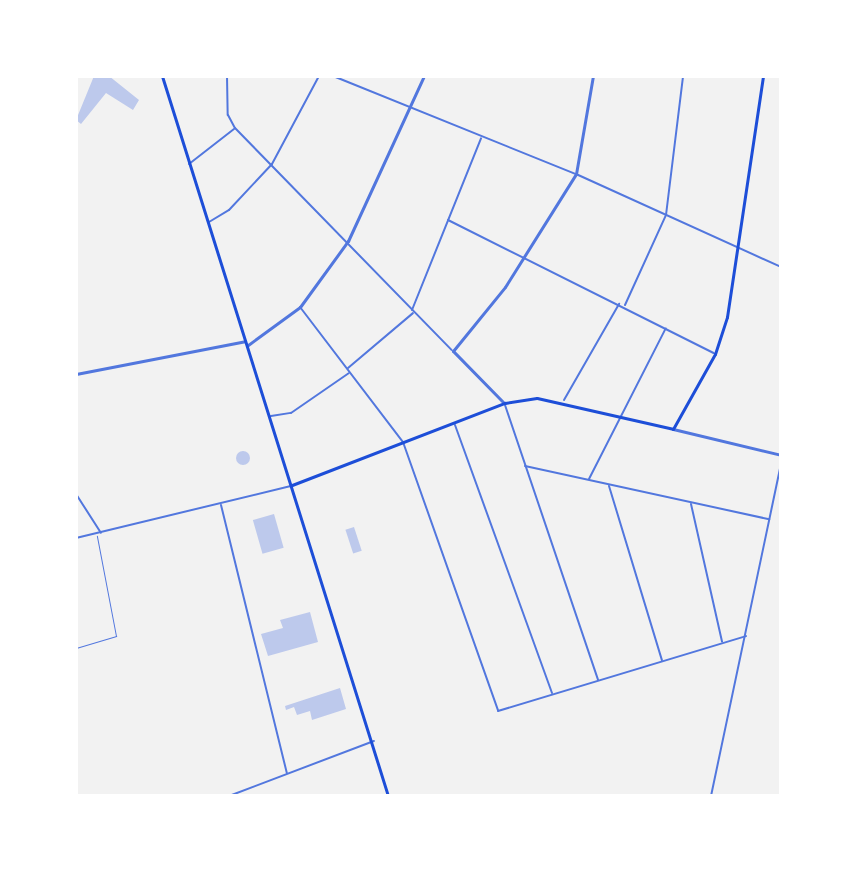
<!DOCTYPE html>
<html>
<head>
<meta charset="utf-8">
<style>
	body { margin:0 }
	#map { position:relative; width:857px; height:872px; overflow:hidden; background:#f2f2f2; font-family:"DM Sans",sans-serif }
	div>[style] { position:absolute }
	.building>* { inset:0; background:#bdc9ec; transform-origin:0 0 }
	.round { border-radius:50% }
	.service>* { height:1px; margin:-0.5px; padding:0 0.5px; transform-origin:0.5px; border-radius:0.5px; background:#5277de }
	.minor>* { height:2px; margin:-1px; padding:0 1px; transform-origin:1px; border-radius:1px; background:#5277de }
	.tertiary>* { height:3px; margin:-1.5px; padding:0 1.5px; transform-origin:1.5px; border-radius:1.5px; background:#5277de }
	.secondary>* { height:3px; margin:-1.5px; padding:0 1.5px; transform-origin:1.5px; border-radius:1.5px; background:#1d4ed8 }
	span { translate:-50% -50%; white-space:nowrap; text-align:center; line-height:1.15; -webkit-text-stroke:7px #fff; paint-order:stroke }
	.frame { position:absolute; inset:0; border:78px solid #fff; pointer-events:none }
</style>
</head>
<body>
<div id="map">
	<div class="building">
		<div style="clip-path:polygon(94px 76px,109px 76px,139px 100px,133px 110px,106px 93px,81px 124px,76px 120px)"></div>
		<div class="round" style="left:236px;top:451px;width:14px;height:14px"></div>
		<div style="left:274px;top:514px;width:35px;height:22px;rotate:74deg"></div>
		<div style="left:354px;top:527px;width:25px;height:9px;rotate:72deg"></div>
		<div style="clip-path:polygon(310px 612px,318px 642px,268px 656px,261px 634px,283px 628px,280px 620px)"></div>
		<div style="clip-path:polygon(340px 688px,346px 709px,312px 720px,310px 711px,297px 715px,294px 707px,286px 710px,285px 706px)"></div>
	</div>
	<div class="service">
		<div style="left:76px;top:648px;width:42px;rotate:-16.7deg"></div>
		<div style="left:116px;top:636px;width:102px;rotate:-100.8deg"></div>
	</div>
	<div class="minor">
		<div style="left:227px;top:76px;width:39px;rotate:89deg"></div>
		<div style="left:228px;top:115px;width:15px;rotate:62deg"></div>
		<div style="left:235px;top:128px;width:310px;rotate:45.7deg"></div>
		<div style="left:333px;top:76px;width:262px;rotate:22deg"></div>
		<div style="left:576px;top:174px;width:225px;rotate:24.4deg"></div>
		<div style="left:189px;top:164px;width:57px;rotate:-37.9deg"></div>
		<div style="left:448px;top:220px;width:297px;rotate:26.6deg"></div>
		<div style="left:209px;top:222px;width:23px;rotate:-31deg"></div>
		<div style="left:229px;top:210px;width:63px;rotate:-46.9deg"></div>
		<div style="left:272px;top:164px;width:100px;rotate:-61.9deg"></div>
		<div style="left:625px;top:305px;width:99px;rotate:-65.5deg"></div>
		<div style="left:666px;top:215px;width:140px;rotate:-83deg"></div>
		<div style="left:300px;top:307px;width:170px;rotate:52.7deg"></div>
		<div style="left:403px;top:442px;width:285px;rotate:70.5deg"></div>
		<div style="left:498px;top:711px;width:259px;rotate:-16.8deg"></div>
		<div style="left:412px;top:310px;width:185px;rotate:-68.1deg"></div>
		<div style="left:348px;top:368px;width:85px;rotate:-40.2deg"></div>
		<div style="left:564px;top:400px;width:111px;rotate:-60.2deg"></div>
		<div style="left:505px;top:405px;width:290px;rotate:71.3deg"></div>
		<div style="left:271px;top:416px;width:20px;rotate:-9deg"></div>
		<div style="left:291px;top:413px;width:70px;rotate:-34.6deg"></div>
		<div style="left:455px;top:425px;width:285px;rotate:70.1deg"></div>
		<div style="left:525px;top:466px;width:250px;rotate:12.3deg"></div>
		<div style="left:589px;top:479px;width:169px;rotate:-63deg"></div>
		<div style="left:609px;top:486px;width:182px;rotate:73.1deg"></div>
		<div style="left:76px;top:494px;width:46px;rotate:57.3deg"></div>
		<div style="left:691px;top:504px;width:141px;rotate:77.3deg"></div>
		<div style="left:221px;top:505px;width:276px;rotate:76.2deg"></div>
		<div style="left:76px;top:538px;width:221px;rotate:-13.6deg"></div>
		<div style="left:229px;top:796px;width:155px;rotate:-20.8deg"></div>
		<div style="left:711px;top:796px;width:340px;rotate:-78.1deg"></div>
	</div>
	<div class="tertiary">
		<div style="left:248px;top:345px;width:64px;rotate:-36.2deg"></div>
		<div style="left:300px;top:307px;width:82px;rotate:-54deg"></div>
		<div style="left:348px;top:241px;width:182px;rotate:-65.3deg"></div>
		<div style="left:76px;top:374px;width:172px;rotate:-11deg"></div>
		<div style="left:504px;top:403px;width:73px;rotate:-134.4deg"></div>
		<div style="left:453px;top:351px;width:82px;rotate:-50.9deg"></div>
		<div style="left:505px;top:287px;width:133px;rotate:-57.9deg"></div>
		<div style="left:576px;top:174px;width:99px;rotate:-80.2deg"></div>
		<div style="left:673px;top:429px;width:111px;rotate:13.5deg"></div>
	</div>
	<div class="secondary">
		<div style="left:162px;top:76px;width:755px;rotate:72.57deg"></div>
		<div style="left:292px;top:485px;width:228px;rotate:-21.1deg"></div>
		<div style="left:505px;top:403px;width:32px;rotate:-9deg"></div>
		<div style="left:537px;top:398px;width:139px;rotate:12.8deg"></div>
		<div style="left:673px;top:429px;width:86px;rotate:-60.8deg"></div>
		<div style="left:715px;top:354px;width:39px;rotate:-72deg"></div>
		<div style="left:727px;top:317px;width:244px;rotate:-81.5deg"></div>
	</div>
	<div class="frame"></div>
</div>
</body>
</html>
